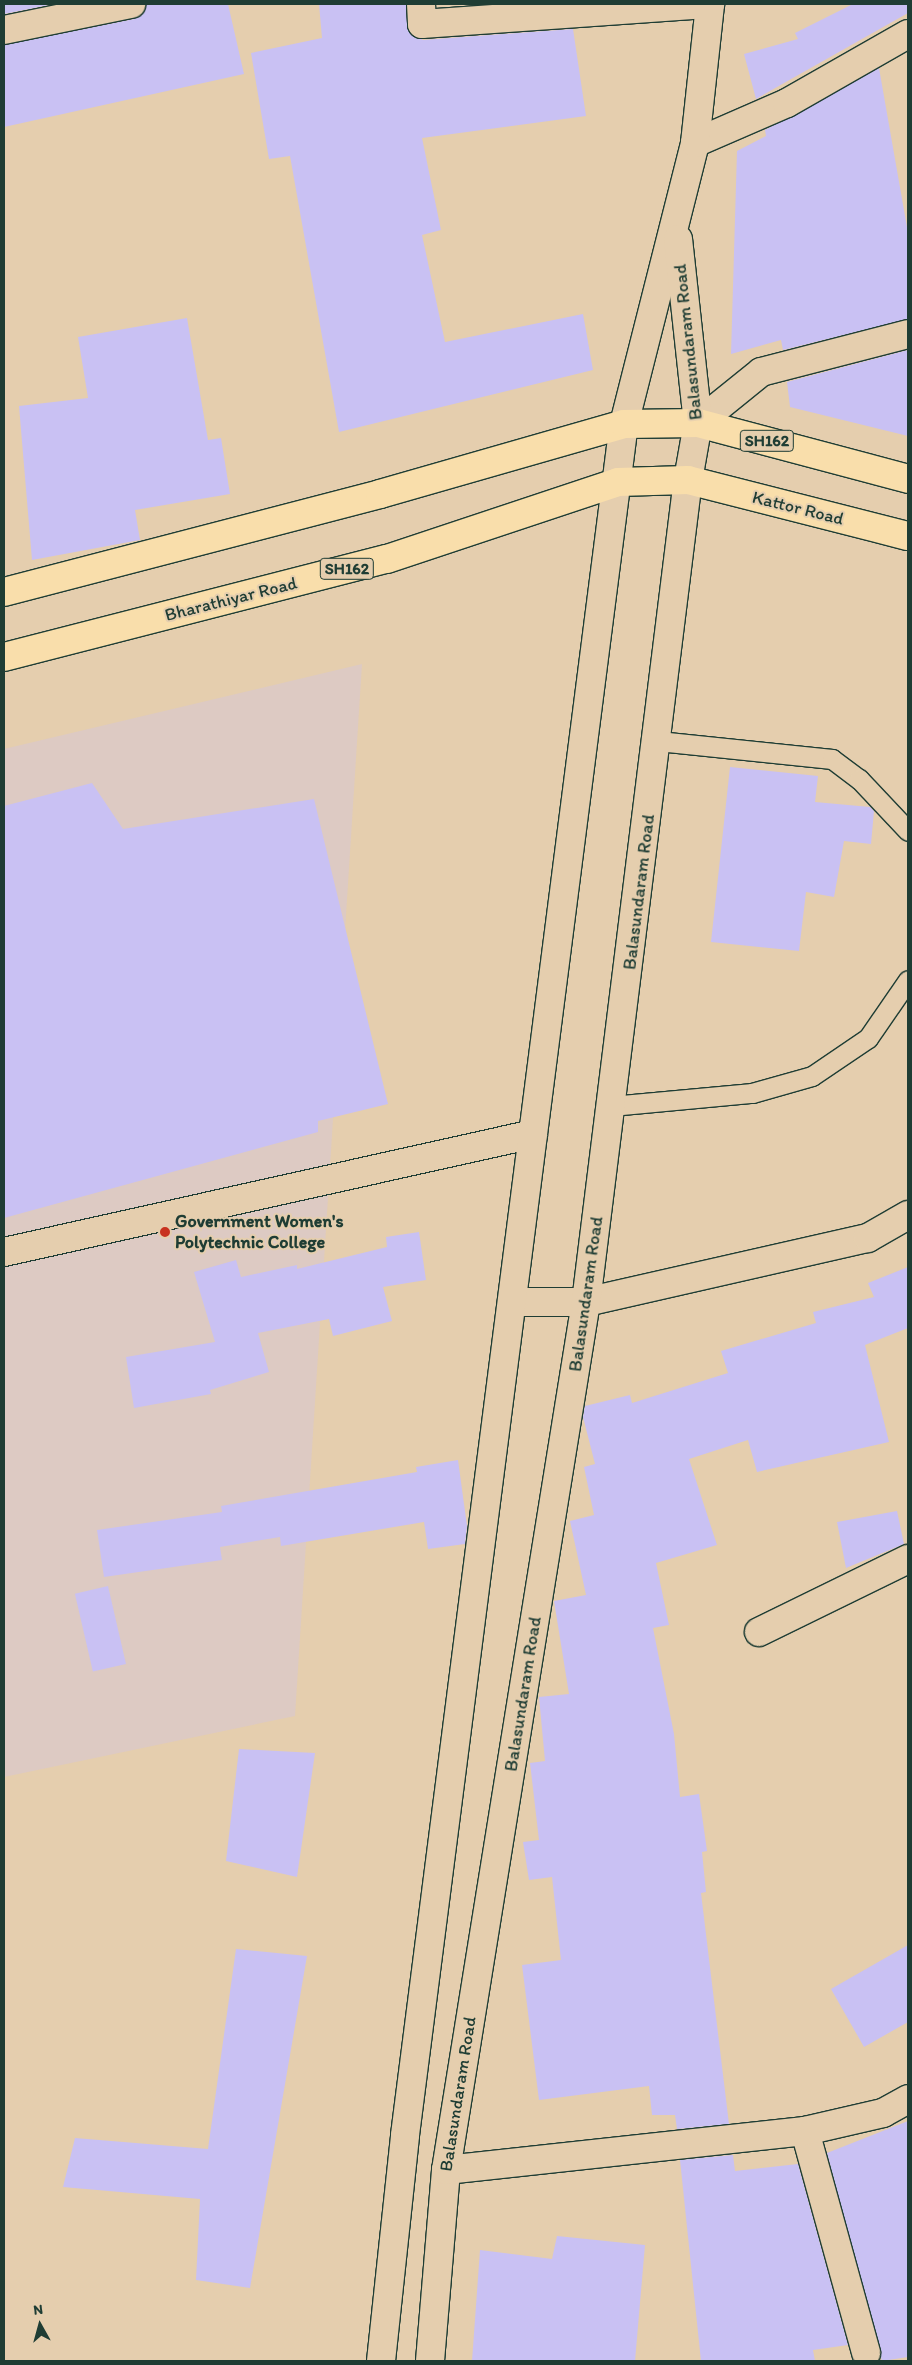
<!DOCTYPE html>
<html>
<head>
<meta charset="utf-8">
<style>
	body { margin:0 }
	#map { position:relative; width:912px; height:2365px; overflow:hidden; background:#e5ceae; font-family:Itim,sans-serif }
	div>[style] { position:absolute }
	.built>* { inset:0; background:#ddcac3 }
	.building>* { inset:0; background:#c9c1f3; transform-origin:0 0 }
	.roads { filter:drop-shadow(1px 0 #1f3d34) drop-shadow(-1px 0 #1f3d34) drop-shadow(0 1px #1f3d34) drop-shadow(0 -1px #1f3d34) }
	.lane>* { height:19px; margin:-9.5px; padding:0 9.5px; transform-origin:9.5px; border-radius:9.5px; background:#e5ceae }
	.street>* { height:28px; margin:-14px; padding:0 14px; transform-origin:14px; border-radius:14px; background:#e5ceae }
	.secondary>* { height:28px; margin:-14px; padding:0 14px; transform-origin:14px; border-radius:14px; background:#e5ceae }
	.primary>* { height:28px; margin:-14px; padding:0 14px; transform-origin:14px; border-radius:14px; background:#f9deab }
	.dots>* { width:14px; height:14px; translate:-50% -50%; box-sizing:border-box; border:2px solid #e5ceae; border-radius:50% }
	span { translate:-50% -50%; white-space:nowrap; text-align:center; line-height:1.15; -webkit-text-stroke:4px #e5ceae; paint-order:stroke }
	.shield-label span { padding:1px 4px; background:#e5ceae; border:1px solid; border-radius:4px; -webkit-text-stroke-width:0 }
	.shield-label { font-size:16px; color:#1f3d34; font-weight:700 }
	.street-label { font-size:18px; color:#1f3d34 }
	.poi-label { font-size:18px; color:#1f3d34; font-weight:700 }
	.left { translate:0 -50%; text-align:left }
	.frame { position:absolute; inset:0; border:5px solid #1f3d34; pointer-events:none }
	.north { position:absolute; left:15px; top:2300px; width:50px; height:50px; -webkit-text-stroke:4px #e5ceae; paint-order:stroke; rotate:353deg; font-size:14px; font-weight:700; line-height:20px; text-align:center; color:#1f3d34 }
	.north::after { content:''; display:block; margin:auto; width:18px; height:22px; background:#1f3d34; clip-path:polygon(50% 0,100% 100%,50% 72%,0 100%) }
</style>
</head>
<body>
<div id="map">
	<div class="built">
		<div style="clip-path:polygon(362px 664px,295px 1716px,4px 1777px,4px 749px)"></div>
	</div>
	<div class="building">
		<div style="clip-path:polygon(4px 4px,54px 4px,4px 14px)"></div>
		<div style="clip-path:polygon(146px 4px,228px 4px,244px 74px,4px 127px,4px 45px,134px 19px,142px 15px)"></div>
		<div style="clip-path:polygon(319px 4px,406px 4px,409px 32px,423px 40px,573px 29px,586px 116px,422px 138px,441px 230px,422px 235px,445px 342px,583px 314px,593px 370px,339px 432px,290px 156px,269px 159px,251px 53px,322px 38px)"></div>
		<div style="clip-path:polygon(853px 4px,908px 4px,908px 13px,756px 99px,744px 54px,798px 39px,795px 33px)"></div>
		<div style="clip-path:polygon(879px 68px,908px 233px,908px 319px,783px 350px,781px 340px,731px 354px,737px 151px,766px 136px,765px 130px)"></div>
		<div style="clip-path:polygon(187px 318px,208px 440px,221px 438px,230px 494px,135px 510px,140px 540px,32px 560px,19px 406px,88px 398px,78px 337px)"></div>
		<div style="clip-path:polygon(908px 350px,908px 436px,790px 407px,787px 382px)"></div>
		<div style="clip-path:polygon(730px 767px,818px 776px,815px 802px,870px 807px,874px 811px,871px 844px,844px 841px,834px 897px,806px 892px,799px 951px,711px 942px)"></div>
		<div style="clip-path:polygon(92px 783px,123px 829px,314px 799px,388px 1104px,318px 1121px,318px 1132px,4px 1218px,4px 806px)"></div>
		<div style="clip-path:polygon(419px 1232px,426px 1280px,383px 1287px,392px 1321px,333px 1336px,329px 1319px,258px 1333px,269px 1372px,210px 1390px,211px 1394px,134px 1408px,126px 1357px,215px 1342px,194px 1272px,236px 1260px,241px 1277px,297px 1265px,297px 1269px,387px 1247px,386px 1237px)"></div>
		<div style="clip-path:polygon(908px 1267px,908px 1328px,865px 1345px,889px 1442px,757px 1472px,748px 1440px,689px 1459px,717px 1545px,656px 1563px,669px 1625px,653px 1628px,674px 1734px,680px 1797px,699px 1794px,707px 1851px,702px 1852px,706px 1892px,701px 1893px,729px 2124px,677px 2129px,675px 2115px,652px 2115px,649px 2086px,539px 2100px,522px 1965px,561px 1960px,552px 1877px,529px 1880px,523px 1842px,539px 1840px,530px 1763px,545px 1761px,539px 1697px,569px 1694px,554px 1601px,586px 1595px,570px 1521px,594px 1515px,584px 1467px,595px 1464px,583px 1417px,585px 1406px,630px 1395px,632px 1403px,728px 1373px,721px 1351px,816px 1323px,813px 1312px,874px 1297px,868px 1283px)"></div>
		<div style="clip-path:polygon(458px 1460px,467px 1526px,465px 1544px,428px 1549px,424px 1522px,281px 1546px,280px 1537px,220px 1547px,222px 1560px,104px 1577px,97px 1530px,222px 1512px,221px 1506px,417px 1472px,416px 1467px)"></div>
		<div style="clip-path:polygon(897px 1511px,904px 1544px,846px 1568px,837px 1522px)"></div>
		<div style="left:108px;top:1586px;width:80px;height:34px;rotate:77deg"></div>
		<div style="clip-path:polygon(239px 1749px,315px 1753px,297px 1877px,226px 1861px)"></div>
		<div style="clip-path:polygon(908px 1945px,908px 2022px,864px 2047px,831px 1989px)"></div>
		<div style="clip-path:polygon(236px 1949px,307px 1956px,250px 2288px,196px 2280px,200px 2199px,63px 2187px,75px 2138px,208px 2149px)"></div>
		<div style="clip-path:polygon(908px 2121px,908px 2357px,882px 2361px,827px 2153px)"></div>
		<div style="clip-path:polygon(733px 2155px,735px 2171px,798px 2164px,848px 2345px,813px 2350px,815px 2361px,701px 2361px,680px 2160px)"></div>
		<div style="clip-path:polygon(557px 2236px,645px 2245px,635px 2361px,472px 2361px,480px 2250px,552px 2259px)"></div>
	</div>
	<div class="roads">
		<div class="lane">
			<div style="left:658px;top:741px;width:175px;rotate:5.9deg"></div>
			<div style="left:832px;top:759px;width:34px;rotate:37deg"></div>
			<div style="left:859px;top:779px;width:71px;rotate:46.7deg"></div>
			<div style="left:611px;top:1106px;width:142px;rotate:-5.3deg"></div>
			<div style="left:752px;top:1093px;width:62px;rotate:-15.8deg"></div>
			<div style="left:812px;top:1076px;width:68px;rotate:-34.2deg"></div>
			<div style="left:868px;top:1038px;width:70px;rotate:-55.4deg"></div>
		</div>
		<div class="street">
			<div style="left:421px;top:4px;width:20px;rotate:87deg"></div>
			<div style="left:422px;top:24px;width:289px;rotate:-4deg"></div>
			<div style="left:4px;top:30px;width:130px;rotate:-11.6deg"></div>
			<div style="left:695px;top:143px;width:100px;rotate:-23.5deg"></div>
			<div style="left:787px;top:103px;width:139px;rotate:-29.7deg"></div>
			<div style="left:698px;top:423px;width:81px;rotate:-39deg"></div>
			<div style="left:761px;top:372px;width:152px;rotate:-14.5deg"></div>
			<div style="left:4px;top:1252px;width:542px;rotate:-12.57deg"></div>
			<div style="left:512px;top:1302px;width:74px"></div>
			<div style="left:586px;top:1302px;width:289px;rotate:-12.8deg"></div>
			<div style="left:868px;top:1238px;width:46px;rotate:-29.9deg"></div>
			<div style="left:759px;top:1632px;width:166px;rotate:-26.1deg"></div>
			<div style="left:805px;top:2131px;width:230px;rotate:74.6deg"></div>
			<div style="left:446px;top:2170px;width:361px;rotate:-6.2deg"></div>
			<div style="left:805px;top:2131px;width:80px;rotate:-13deg"></div>
			<div style="left:883px;top:2113px;width:29px;rotate:-29deg"></div>
		</div>
		<div class="secondary">
			<div style="left:381px;top:2361px;width:227px;rotate:-83.9deg"></div>
			<div style="left:405px;top:2135px;width:1725px;rotate:-82.71deg"></div>
			<div style="left:624px;top:424px;width:290px;rotate:-75.8deg"></div>
			<div style="left:695px;top:143px;width:140px;rotate:-83.8deg"></div>
			<div style="left:430px;top:2361px;width:192px;rotate:-85.2deg"></div>
			<div style="left:446px;top:2170px;width:879px;rotate:-80.84deg"></div>
			<div style="left:586px;top:1302px;width:828px;rotate:-82.93deg"></div>
			<div style="left:688px;top:480px;width:58px;rotate:-80deg"></div>
			<div style="left:698px;top:423px;width:185px;rotate:-96.2deg"></div>
		</div>
		<div class="primary">
			<div style="left:4px;top:592px;width:389px;rotate:-14.6deg"></div>
			<div style="left:380px;top:494px;width:254px;rotate:-16deg"></div>
			<div style="left:624px;top:424px;width:74px;rotate:-0.8deg"></div>
			<div style="left:698px;top:423px;width:217px;rotate:14.9deg"></div>
			<div style="left:4px;top:657px;width:395px;rotate:-14.4deg"></div>
			<div style="left:387px;top:559px;width:243px;rotate:-18.4deg"></div>
			<div style="left:618px;top:482px;width:70px;rotate:-1.6deg"></div>
			<div style="left:688px;top:480px;width:227px;rotate:14.3deg"></div>
		</div>
	</div>
	<div class="dots">
		<div style="left:165px;top:1232px;background:#c8321e"></div>
	</div>
	<div class="shield-label">
		<span style="left:767px;top:441px">SH162</span>
		<span style="left:347px;top:569px">SH162</span>
	</div>
	<div class="street-label">
		<span style="left:688px;top:342px;rotate:-96deg">Balasundaram Road</span>
		<span style="left:798px;top:508px;rotate:14deg">Kattor Road</span>
		<span style="left:231px;top:599px;rotate:-14deg">Bharathiyar Road</span>
		<span style="left:639px;top:892px;rotate:-83deg">Balasundaram Road</span>
		<span style="left:586px;top:1294px;rotate:-82deg">Balasundaram Road</span>
		<span style="left:523px;top:1694px;rotate:-81deg">Balasundaram Road</span>
		<span style="left:458px;top:2094px;rotate:-81deg">Balasundaram Road</span>
	</div>
	<div class="poi-label">
		<span class="left" style="left:175px;top:1232px">Government Women's<br>Polytechnic College</span>
	</div>
	<div class="frame"></div>
	<div class="north">N</div>
</div>
</body>
</html>
